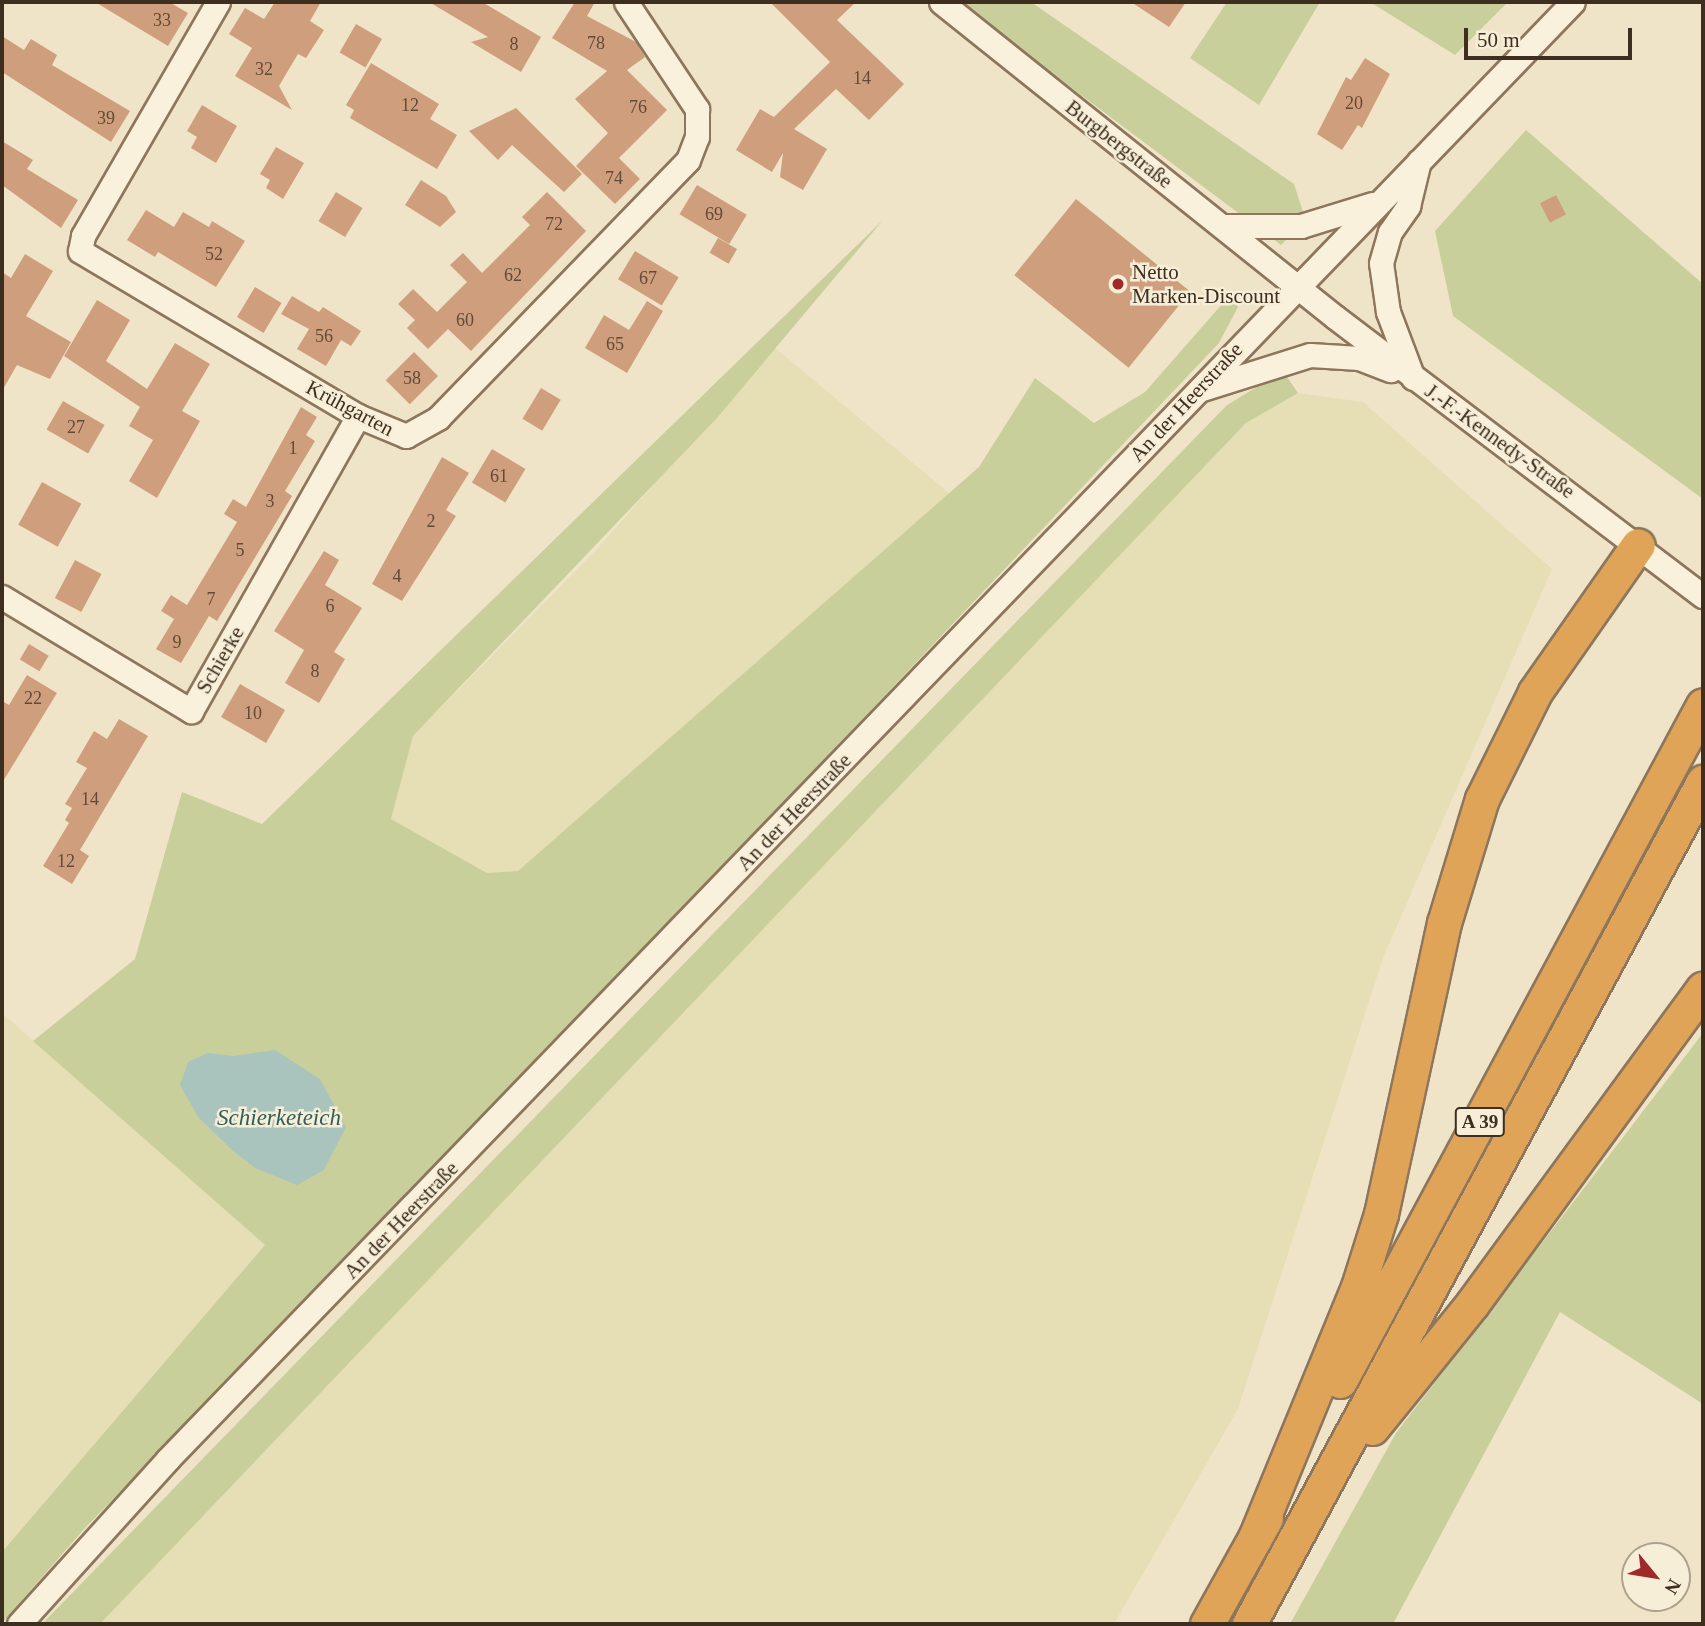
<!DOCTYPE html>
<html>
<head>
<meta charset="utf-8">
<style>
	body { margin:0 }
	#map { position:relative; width:1705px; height:1626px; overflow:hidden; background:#f0e4c8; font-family:Georgia,serif }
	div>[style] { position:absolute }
	.farmland>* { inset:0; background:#e6deb5 }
	.green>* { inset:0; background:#c9cf9b }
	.water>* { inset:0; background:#a9c4bc }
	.building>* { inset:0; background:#cf9f7d; transform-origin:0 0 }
	.roads { filter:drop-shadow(2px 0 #8d765c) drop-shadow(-2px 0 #8d765c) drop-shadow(0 2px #8d765c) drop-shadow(0 -2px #8d765c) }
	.minor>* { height:23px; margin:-11.5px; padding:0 11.5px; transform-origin:11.5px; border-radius:11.5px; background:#faf1dc }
	.highway>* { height:33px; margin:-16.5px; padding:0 16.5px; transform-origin:16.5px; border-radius:16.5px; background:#e0a458 }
	.dots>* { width:19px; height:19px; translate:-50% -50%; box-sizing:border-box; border:4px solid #f7eed8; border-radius:50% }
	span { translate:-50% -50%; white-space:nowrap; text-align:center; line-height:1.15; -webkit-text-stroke:5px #f7eed8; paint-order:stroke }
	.number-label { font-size:18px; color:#624a37 }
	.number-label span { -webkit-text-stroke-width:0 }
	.shield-label span { padding:2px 5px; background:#f7eed8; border:2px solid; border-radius:5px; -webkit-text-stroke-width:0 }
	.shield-label { font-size:19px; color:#3d2e20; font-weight:700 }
	.street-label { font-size:21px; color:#3d2e20 }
	.poi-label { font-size:21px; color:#3d2e20 }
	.left { translate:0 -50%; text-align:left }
	.water-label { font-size:23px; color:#2f5d5a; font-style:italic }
	.frame { position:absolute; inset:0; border:4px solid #3d2e20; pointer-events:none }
	.north { position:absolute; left:1621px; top:1542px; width:70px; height:70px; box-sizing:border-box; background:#f7eed8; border:2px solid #ada18e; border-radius:50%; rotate:120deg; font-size:19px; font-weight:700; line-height:28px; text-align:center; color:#3d2e20 }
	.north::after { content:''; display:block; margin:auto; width:24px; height:32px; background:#9e2a2b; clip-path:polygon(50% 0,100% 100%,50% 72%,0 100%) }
	.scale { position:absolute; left:1464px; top:28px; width:168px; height:32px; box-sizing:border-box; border:4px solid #3d2e20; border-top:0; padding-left:9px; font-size:21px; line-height:24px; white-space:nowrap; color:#3d2e20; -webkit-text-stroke:5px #f7eed8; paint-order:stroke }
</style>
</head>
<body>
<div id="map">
	<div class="farmland">
		<div style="clip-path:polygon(774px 347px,950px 494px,518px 871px,487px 873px,391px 819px,413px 736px,597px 549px)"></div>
		<div style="clip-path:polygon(1298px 393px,1363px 402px,1552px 569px,1383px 958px,1238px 1409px,1114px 1624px,100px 1624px,1246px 423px)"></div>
		<div style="clip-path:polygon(2px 1013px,266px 1245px,2px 1552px)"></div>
	</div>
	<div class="green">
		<div style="clip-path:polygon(957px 2px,1031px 2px,1294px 184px,1306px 221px,1281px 245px)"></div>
		<div style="clip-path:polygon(1227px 2px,1320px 2px,1259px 105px,1190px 58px)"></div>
		<div style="clip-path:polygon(1370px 2px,1508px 2px,1455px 55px)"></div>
		<div style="clip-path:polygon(1526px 130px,1703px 284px,1703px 499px,1453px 316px,1435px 231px)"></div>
		<div style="clip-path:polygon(883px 220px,717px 418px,413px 736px,391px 819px,487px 873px,518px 871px,979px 467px,1035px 378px,1094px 423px,1145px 392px,1230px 295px,1238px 307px,1219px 343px,506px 1095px,85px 1528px,2px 1623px,2px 1552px,265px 1245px,33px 1041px,135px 959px,182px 792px,262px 824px)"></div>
		<div style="clip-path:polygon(1283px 371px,1298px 393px,1246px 423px,100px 1624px,42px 1624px,1227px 405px)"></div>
		<div style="clip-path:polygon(1703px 1033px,1703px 1404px,1560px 1312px,1393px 1624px,1290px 1624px,1396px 1433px)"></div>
	</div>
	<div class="water">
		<div style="clip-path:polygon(275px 1050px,320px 1079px,346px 1127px,324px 1170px,297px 1185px,255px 1168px,232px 1150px,198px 1117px,180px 1085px,188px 1062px,208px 1053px,233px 1056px)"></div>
	</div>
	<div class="building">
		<div style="clip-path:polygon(95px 2px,169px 2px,188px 13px,168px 46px)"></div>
		<div style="clip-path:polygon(275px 2px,321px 2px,310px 21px,324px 30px,306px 58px,298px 54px,279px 86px,292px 110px,235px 76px,252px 48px,229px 34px,245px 8px,264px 19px)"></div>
		<div style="clip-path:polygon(429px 2px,482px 2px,541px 37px,521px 72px,471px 42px,488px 37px)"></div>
		<div style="clip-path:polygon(575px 2px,595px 2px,587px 16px,636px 42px,645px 57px,627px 70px,667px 110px,619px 158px,640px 179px,615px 204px,576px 166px,608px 133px,575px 99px,607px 71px,552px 38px)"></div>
		<div style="clip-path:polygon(770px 2px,856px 2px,837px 20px,904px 84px,869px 120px,836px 89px,794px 129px,827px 149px,803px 190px,780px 177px,783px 153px,772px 172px,736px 150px,760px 109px,774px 117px,830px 62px)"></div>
		<div style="clip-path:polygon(1131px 2px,1186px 2px,1169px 27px)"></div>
		<div style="left:356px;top:24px;width:30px;height:33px;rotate:30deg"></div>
		<div style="clip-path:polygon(2px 36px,24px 50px,31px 39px,57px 55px,52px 65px,130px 111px,111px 142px,2px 72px)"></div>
		<div style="clip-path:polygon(1365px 58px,1390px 74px,1362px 128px,1358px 125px,1342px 150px,1317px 134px,1346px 77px,1351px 80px)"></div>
		<div style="clip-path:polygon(371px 63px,439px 104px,430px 119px,457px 135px,437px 169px,350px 118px,354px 110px,346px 105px)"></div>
		<div style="clip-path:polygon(202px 105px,237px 126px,216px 163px,191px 148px,197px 137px,187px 131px)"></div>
		<div style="clip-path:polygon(516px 108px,582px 174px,564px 192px,512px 145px,498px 160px,469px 131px)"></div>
		<div style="clip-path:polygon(2px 141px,33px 160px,27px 169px,78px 200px,61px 228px,2px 185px)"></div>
		<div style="clip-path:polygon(276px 147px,304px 163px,283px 199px,266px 188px,270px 180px,260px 174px)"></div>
		<div style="clip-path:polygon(421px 180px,446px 196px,456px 212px,440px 227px,405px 205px)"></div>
		<div style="left:697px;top:185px;width:58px;height:34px;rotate:31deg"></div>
		<div style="left:336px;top:192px;width:31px;height:34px;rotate:31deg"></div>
		<div style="clip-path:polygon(547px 192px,586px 231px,471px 351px,448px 329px,428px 349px,407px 328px,415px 320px,398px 304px,413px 289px,437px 312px,467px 282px,450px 265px,463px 253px,482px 273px,530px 225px,522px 217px)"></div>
		<div style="left:1556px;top:195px;width:22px;height:18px;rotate:63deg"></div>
		<div style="left:1076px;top:199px;width:147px;height:98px;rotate:39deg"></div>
		<div style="clip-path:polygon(146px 210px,174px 227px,183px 212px,209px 227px,212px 221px,245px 241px,216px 287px,158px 252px,155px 257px,127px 240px)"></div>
		<div style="left:718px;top:238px;width:22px;height:17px;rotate:30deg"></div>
		<div style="left:635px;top:251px;width:51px;height:33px;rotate:31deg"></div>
		<div style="clip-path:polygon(25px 254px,53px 271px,26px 316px,71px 342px,50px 379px,17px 365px,2px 391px,2px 272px,11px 278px)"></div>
		<div style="left:255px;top:287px;width:31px;height:35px;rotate:31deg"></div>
		<div style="clip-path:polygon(292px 296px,319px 312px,323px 307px,361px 331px,351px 346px,341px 340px,326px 366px,297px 349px,309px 329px,281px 314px)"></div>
		<div style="clip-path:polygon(97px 300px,130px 320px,106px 361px,147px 389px,175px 343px,210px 364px,182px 411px,200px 421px,157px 498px,129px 481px,153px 440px,129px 426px,140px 407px,64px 356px)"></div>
		<div style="clip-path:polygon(647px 301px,663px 311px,627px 373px,585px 348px,604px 315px,629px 330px)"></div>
		<div style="left:414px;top:352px;width:34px;height:40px;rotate:45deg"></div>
		<div style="left:541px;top:388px;width:23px;height:36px;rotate:31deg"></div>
		<div style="left:63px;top:401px;width:48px;height:33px;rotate:30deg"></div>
		<div style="clip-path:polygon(301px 407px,317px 417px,306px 435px,315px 441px,285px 491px,292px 496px,217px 621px,209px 616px,181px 663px,156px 649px,174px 619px,161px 611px,171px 595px,187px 605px,237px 522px,224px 514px,233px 499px,246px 507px)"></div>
		<div style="left:492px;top:449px;width:39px;height:39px;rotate:31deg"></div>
		<div style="clip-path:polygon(442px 457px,469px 473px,446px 510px,456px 516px,402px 601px,372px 584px)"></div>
		<div style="left:42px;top:482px;width:45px;height:49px;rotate:29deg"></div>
		<div style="clip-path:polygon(324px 551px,339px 560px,325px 585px,362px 608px,334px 652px,345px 659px,319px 703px,285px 683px,304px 650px,274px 631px)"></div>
		<div style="left:75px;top:560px;width:30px;height:43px;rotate:28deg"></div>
		<div style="left:29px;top:644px;width:23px;height:18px;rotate:31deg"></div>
		<div style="clip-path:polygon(27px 675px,57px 693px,2px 783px,2px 701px,9px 705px)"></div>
		<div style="left:240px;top:684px;width:52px;height:38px;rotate:30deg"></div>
		<div style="clip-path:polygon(119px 719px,148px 736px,80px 850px,89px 856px,72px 884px,43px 866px,69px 823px,65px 820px,72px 808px,65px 804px,87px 768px,76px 762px,94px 731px,107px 739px)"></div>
	</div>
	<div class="roads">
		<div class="minor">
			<div style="left:218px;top:2px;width:270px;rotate:120deg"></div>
			<div style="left:83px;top:236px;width:15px;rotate:101deg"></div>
			<div style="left:80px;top:251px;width:323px;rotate:30.7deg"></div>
			<div style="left:358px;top:416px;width:52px;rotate:22.6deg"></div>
			<div style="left:406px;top:436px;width:37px;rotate:-29deg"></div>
			<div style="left:438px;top:418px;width:359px;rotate:-45.9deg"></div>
			<div style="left:688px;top:160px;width:25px;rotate:-69deg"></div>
			<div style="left:697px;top:137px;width:28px;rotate:-90deg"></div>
			<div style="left:697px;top:109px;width:128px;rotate:-123.6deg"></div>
			<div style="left:941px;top:2px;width:504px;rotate:38.64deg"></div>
			<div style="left:1335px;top:317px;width:462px;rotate:37.2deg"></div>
			<div style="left:1225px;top:226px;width:76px"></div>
			<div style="left:1301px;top:226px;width:74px;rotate:-17.2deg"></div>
			<div style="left:1413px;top:378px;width:71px;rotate:-110.7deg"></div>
			<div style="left:1388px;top:312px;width:49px;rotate:-98.1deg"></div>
			<div style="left:1381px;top:263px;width:32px;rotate:-74deg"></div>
			<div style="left:1390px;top:232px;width:32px;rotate:-55deg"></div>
			<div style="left:1408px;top:206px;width:46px;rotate:-76.3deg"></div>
			<div style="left:1202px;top:389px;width:113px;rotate:-17.5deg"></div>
			<div style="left:1310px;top:355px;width:49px;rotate:3.5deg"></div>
			<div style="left:1359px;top:358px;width:34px;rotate:21deg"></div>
			<div style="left:2px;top:597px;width:221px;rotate:31.1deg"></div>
			<div style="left:191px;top:711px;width:339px;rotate:-60.5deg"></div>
			<div style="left:19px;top:1624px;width:221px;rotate:-47.9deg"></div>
			<div style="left:167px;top:1460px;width:2025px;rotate:-46.04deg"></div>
		</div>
		<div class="highway">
			<div style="left:1340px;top:1381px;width:767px;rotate:-61.76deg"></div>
			<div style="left:1372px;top:1428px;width:159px;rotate:-51.1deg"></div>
			<div style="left:1472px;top:1304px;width:391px;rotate:-53.8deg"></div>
			<div style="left:1255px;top:1538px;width:271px;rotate:-67.7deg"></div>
			<div style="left:1358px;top:1287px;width:77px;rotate:-72.5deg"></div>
			<div style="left:1381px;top:1214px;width:298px;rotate:-77.8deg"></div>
			<div style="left:1444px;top:923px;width:130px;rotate:-73deg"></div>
			<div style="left:1482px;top:799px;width:119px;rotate:-63.6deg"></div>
			<div style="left:1535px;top:692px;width:179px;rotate:-55deg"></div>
			<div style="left:1207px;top:1624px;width:121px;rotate:-60.9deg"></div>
			<div style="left:1249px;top:1624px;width:957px;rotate:-61.67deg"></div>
		</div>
	</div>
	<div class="dots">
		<div style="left:1118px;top:284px;background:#9e2a2b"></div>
	</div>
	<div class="number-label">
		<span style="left:162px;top:20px">33</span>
		<span style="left:596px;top:43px">78</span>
		<span style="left:514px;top:44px">8</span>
		<span style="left:264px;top:69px">32</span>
		<span style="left:862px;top:78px">14</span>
		<span style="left:1354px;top:103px">20</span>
		<span style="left:410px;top:105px">12</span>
		<span style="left:638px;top:107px">76</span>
		<span style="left:106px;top:118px">39</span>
		<span style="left:614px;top:178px">74</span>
		<span style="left:714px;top:214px">69</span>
		<span style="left:554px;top:224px">72</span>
		<span style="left:214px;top:254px">52</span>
		<span style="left:513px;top:275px">62</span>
		<span style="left:648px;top:278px">67</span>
		<span style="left:465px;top:320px">60</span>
		<span style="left:324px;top:336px">56</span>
		<span style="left:615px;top:344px">65</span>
		<span style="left:412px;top:378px">58</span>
		<span style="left:76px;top:427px">27</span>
		<span style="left:293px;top:448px">1</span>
		<span style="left:499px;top:476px">61</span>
		<span style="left:270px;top:501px">3</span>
		<span style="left:431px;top:521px">2</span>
		<span style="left:240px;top:550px">5</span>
		<span style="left:397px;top:576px">4</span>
		<span style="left:211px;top:599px">7</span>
		<span style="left:330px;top:606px">6</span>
		<span style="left:177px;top:642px">9</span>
		<span style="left:315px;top:671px">8</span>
		<span style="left:33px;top:698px">22</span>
		<span style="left:253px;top:713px">10</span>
		<span style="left:90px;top:799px">14</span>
		<span style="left:66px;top:861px">12</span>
	</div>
	<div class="shield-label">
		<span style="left:1480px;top:1122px">A 39</span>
	</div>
	<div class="street-label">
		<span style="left:1119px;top:144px;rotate:38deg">Burgbergstraße</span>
		<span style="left:1186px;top:402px;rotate:-47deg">An der Heerstraße</span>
		<span style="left:350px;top:408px;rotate:28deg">Krühgarten</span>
		<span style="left:1500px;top:441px;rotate:36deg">J.-F.-Kennedy-Straße</span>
		<span style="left:220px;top:660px;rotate:-60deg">Schierke</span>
		<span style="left:794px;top:812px;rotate:-46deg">An der Heerstraße</span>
		<span style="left:401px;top:1220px;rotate:-46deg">An der Heerstraße</span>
	</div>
	<div class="poi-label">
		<span class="left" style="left:1132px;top:284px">Netto<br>Marken-Discount</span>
	</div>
	<div class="water-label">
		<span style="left:279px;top:1118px">Schierketeich</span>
	</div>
	<div class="frame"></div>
	<div class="north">N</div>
	<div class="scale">50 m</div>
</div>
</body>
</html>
